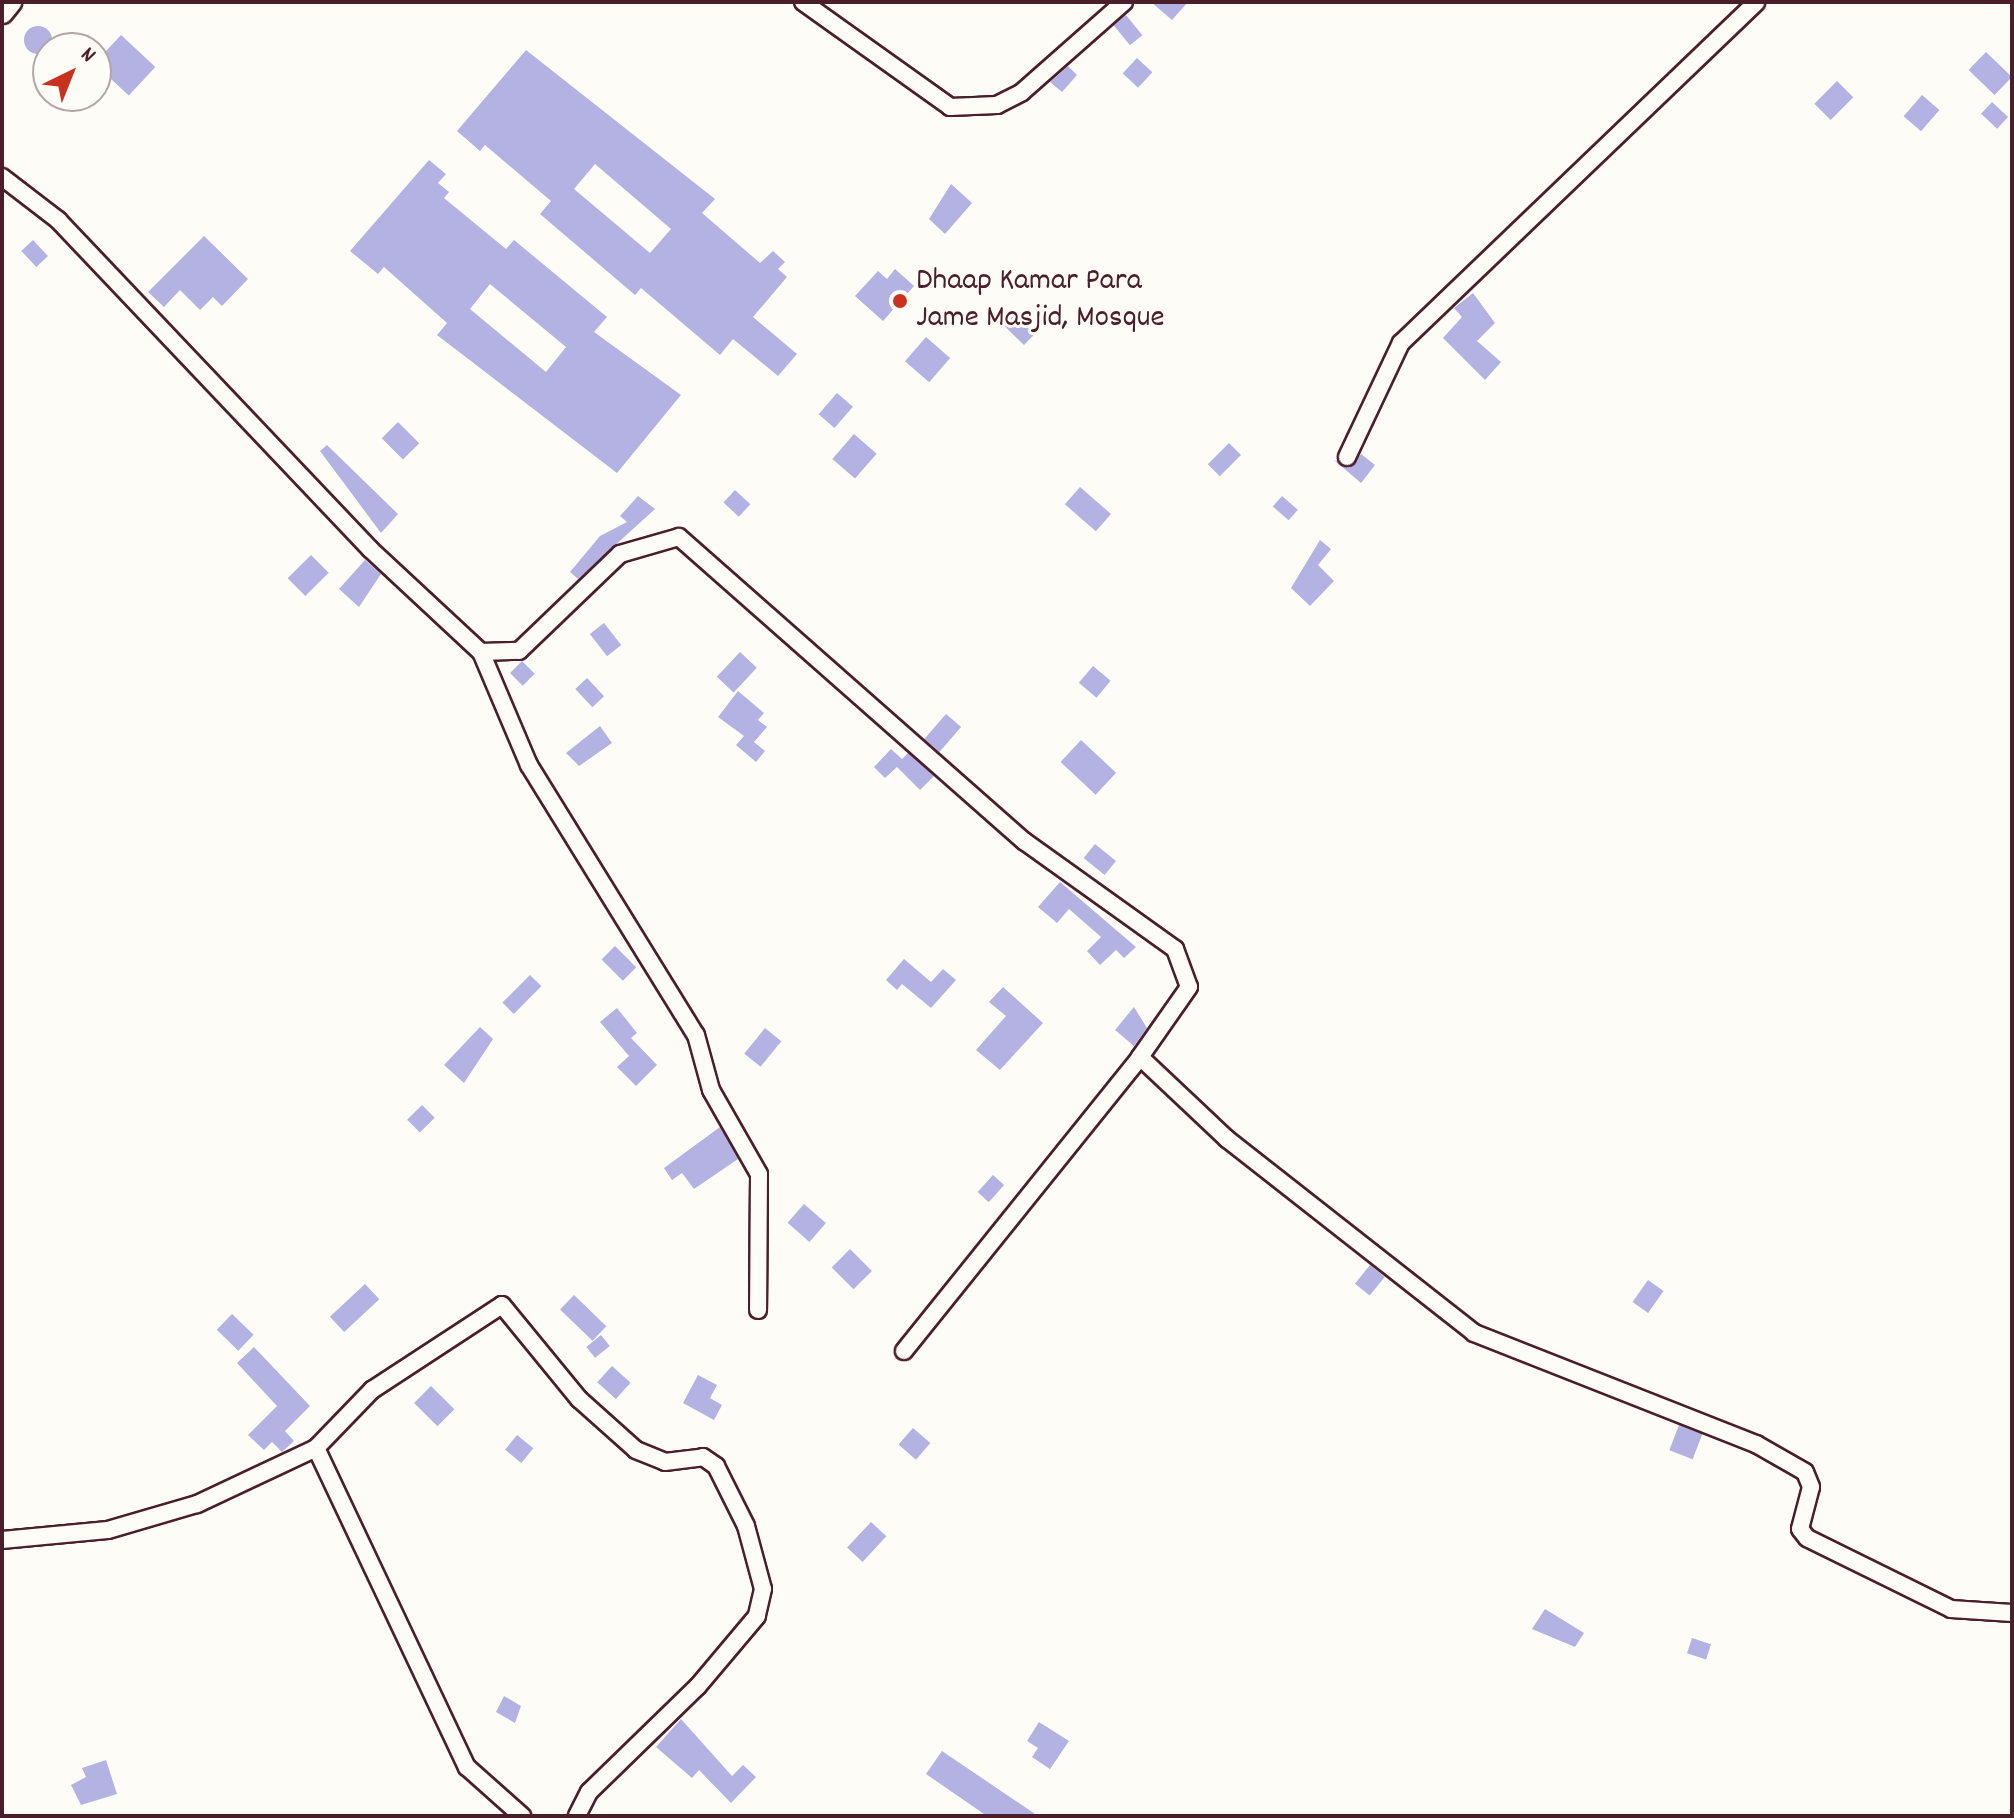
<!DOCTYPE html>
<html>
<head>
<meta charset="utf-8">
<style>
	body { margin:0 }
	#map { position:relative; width:2014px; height:1818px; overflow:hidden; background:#fdfcf7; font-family:Dekko,sans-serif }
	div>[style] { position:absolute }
	.building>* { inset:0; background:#b3b2e3; transform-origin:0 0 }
	.round { border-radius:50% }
	.roads { filter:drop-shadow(2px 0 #4a1f2b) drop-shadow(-2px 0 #4a1f2b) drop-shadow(0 2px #4a1f2b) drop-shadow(0 -2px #4a1f2b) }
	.minor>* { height:16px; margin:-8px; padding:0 8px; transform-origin:8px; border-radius:8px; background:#fdfcf7 }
	.secondary>* { height:22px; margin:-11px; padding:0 11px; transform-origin:11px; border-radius:11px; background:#fdfcf7 }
	.dots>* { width:22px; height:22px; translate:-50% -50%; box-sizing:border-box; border:4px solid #fdfcf7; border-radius:50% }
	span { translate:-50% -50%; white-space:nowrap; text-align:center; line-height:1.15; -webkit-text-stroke:6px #fdfcf7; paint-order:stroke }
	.poi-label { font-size:32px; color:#4a1f2b }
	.left { translate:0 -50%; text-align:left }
	.frame { position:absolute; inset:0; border:4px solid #4a1f2b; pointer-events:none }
	.north { position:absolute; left:32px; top:32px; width:80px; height:80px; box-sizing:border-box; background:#fdfcf7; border:2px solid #b5a4a5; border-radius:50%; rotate:43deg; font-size:22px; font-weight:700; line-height:32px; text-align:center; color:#4a1f2b }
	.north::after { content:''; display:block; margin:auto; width:28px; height:36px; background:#c8321e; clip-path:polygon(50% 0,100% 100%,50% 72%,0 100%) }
</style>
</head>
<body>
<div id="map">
	<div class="building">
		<div style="clip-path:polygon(1151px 2px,1188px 2px,1172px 20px)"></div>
		<div style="left:1126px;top:15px;width:26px;height:16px;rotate:51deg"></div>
		<div class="round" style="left:24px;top:26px;width:28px;height:28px"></div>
		<div style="left:121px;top:35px;width:47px;height:39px;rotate:43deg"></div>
		<div style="clip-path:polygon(evenodd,526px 50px,715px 199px,702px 213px,760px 263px,773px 251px,785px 262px,778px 269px,787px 277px,753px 317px,797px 354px,778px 376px,733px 339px,720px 355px,641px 288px,635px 295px,540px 214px,551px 201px,485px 145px,480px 151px,457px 131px,526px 50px,595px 164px,671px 229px,650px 253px,574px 189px,595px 164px)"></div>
		<div style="left:1986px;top:52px;width:36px;height:25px;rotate:44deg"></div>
		<div style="left:1137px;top:58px;width:21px;height:21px;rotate:43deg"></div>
		<div style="clip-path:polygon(1068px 66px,1077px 75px,1062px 92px,1050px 82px)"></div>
		<div style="left:1837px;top:81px;width:23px;height:32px;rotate:45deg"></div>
		<div style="left:1922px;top:95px;width:23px;height:28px;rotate:41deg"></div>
		<div style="left:1992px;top:102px;width:22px;height:16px;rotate:43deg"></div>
		<div style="clip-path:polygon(evenodd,429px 160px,446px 174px,438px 183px,449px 192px,444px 198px,506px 249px,514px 240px,607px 317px,594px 332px,681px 395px,617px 473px,437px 335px,447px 323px,384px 267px,378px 274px,350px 251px,429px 160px,490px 284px,566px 347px,546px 372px,470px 309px,490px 284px)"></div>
		<div style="clip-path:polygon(951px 184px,972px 203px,945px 234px,929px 219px)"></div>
		<div style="clip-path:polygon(204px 236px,248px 279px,222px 306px,213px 297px,200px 310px,180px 290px,164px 307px,148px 292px)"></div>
		<div style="left:33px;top:240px;width:22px;height:16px;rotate:47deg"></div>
		<div style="clip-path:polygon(895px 269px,914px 286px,883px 321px,855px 296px,878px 271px,887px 279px)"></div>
		<div style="clip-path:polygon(1473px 293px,1495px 323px,1477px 341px,1501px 362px,1485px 380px,1443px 338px,1462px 317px,1454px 308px)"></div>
		<div style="left:1015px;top:314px;width:28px;height:16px;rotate:44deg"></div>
		<div style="left:926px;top:337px;width:32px;height:32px;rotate:41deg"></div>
		<div style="left:837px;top:393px;width:21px;height:28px;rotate:41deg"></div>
		<div style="left:398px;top:422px;width:30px;height:23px;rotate:45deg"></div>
		<div style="left:854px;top:434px;width:30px;height:33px;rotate:41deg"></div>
		<div style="left:1229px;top:443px;width:17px;height:30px;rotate:45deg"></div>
		<div style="clip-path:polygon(327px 445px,398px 514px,381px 533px,320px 451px)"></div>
		<div style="clip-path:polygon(1361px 454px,1375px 465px,1361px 483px,1334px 460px,1349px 468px)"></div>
		<div style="left:1080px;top:487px;width:41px;height:23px;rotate:41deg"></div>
		<div style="left:735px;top:490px;width:21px;height:17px;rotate:43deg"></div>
		<div style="clip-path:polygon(638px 496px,655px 509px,578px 579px,570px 572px,600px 536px,627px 522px,620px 516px)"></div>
		<div style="left:1282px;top:496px;width:21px;height:14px;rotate:41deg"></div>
		<div style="clip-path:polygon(1320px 540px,1331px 549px,1318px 565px,1334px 581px,1310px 606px,1291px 588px)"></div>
		<div style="left:311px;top:555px;width:25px;height:33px;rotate:45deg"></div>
		<div style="clip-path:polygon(365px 560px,381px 574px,359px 607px,339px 589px)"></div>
		<div style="left:604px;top:623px;width:28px;height:18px;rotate:52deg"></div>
		<div style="left:740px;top:652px;width:23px;height:34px;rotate:43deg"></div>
		<div style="left:522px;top:661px;width:18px;height:17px;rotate:45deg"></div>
		<div style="left:1093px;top:666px;width:23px;height:22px;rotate:40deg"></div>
		<div style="left:587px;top:678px;width:25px;height:16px;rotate:47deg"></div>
		<div style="clip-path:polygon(738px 691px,764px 713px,758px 720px,767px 727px,754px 742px,765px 751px,756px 762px,736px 745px,744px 736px,718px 717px)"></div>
		<div style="left:946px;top:714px;width:20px;height:33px;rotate:41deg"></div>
		<div style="clip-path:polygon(600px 726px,612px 743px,579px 766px,566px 753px)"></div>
		<div style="left:1081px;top:740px;width:48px;height:30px;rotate:43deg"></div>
		<div style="clip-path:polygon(891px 749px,902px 759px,908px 753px,934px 776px,920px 790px,897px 767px,885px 778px,874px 767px)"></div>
		<div style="left:1095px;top:844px;width:27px;height:18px;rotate:39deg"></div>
		<div style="clip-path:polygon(1060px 882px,1136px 947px,1124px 958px,1116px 950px,1100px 965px,1087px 951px,1101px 937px,1069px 909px,1057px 923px,1038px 907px)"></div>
		<div style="left:615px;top:946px;width:30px;height:19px;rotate:45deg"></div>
		<div style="clip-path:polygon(904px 959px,931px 982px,943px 969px,956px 980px,931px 1008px,902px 984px,897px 990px,886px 980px)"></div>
		<div style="left:530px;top:975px;width:16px;height:39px;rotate:45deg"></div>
		<div style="clip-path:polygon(1003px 987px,1043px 1023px,1000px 1070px,976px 1050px,1006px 1016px,989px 1002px)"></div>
		<div style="clip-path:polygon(1134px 1007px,1147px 1028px,1134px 1046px,1115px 1030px)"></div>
		<div style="clip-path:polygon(617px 1008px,637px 1033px,631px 1038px,657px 1065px,636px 1086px,617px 1067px,629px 1056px,600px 1022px)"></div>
		<div style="clip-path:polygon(480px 1027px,493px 1039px,464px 1083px,444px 1065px)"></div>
		<div style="left:765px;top:1028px;width:21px;height:33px;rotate:39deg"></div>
		<div style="left:422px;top:1105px;width:18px;height:21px;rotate:45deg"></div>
		<div style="clip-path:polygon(720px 1127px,738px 1159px,694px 1189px,682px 1173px,672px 1180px,664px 1168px)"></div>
		<div style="left:993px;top:1175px;width:15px;height:23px;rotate:42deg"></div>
		<div style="left:804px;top:1204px;width:29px;height:25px;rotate:41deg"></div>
		<div style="left:850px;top:1249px;width:31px;height:26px;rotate:45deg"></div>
		<div style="left:1370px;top:1265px;width:19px;height:24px;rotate:39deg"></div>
		<div style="left:1648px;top:1280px;width:19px;height:27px;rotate:35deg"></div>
		<div style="left:365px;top:1284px;width:21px;height:48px;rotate:47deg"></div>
		<div style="left:574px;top:1295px;width:45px;height:20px;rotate:44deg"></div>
		<div style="left:232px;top:1314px;width:30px;height:22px;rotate:44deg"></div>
		<div style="left:601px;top:1335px;width:14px;height:19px;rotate:51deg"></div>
		<div style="clip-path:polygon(254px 1347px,310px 1406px,285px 1431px,294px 1441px,282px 1452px,272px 1442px,264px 1450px,248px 1435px,277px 1406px,237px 1363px)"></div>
		<div style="left:612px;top:1366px;width:25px;height:22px;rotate:42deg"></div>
		<div style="clip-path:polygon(698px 1375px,717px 1385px,710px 1398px,722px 1405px,714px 1420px,683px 1403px)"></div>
		<div style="left:431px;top:1386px;width:33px;height:24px;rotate:45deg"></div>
		<div style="left:1679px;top:1425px;width:25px;height:27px;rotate:21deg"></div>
		<div style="left:913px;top:1428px;width:23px;height:22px;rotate:41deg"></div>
		<div style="left:517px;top:1435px;width:21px;height:19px;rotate:39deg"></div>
		<div style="left:871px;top:1522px;width:21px;height:35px;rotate:43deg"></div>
		<div style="clip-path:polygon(1545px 1609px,1584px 1633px,1575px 1647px,1532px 1629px)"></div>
		<div style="left:1692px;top:1638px;width:20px;height:16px;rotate:18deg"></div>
		<div style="clip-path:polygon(504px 1696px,521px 1706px,515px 1723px,496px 1712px)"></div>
		<div style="clip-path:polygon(681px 1719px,732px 1776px,743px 1765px,756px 1777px,731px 1803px,699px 1770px,692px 1778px,656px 1747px)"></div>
		<div style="clip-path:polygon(1039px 1722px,1069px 1741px,1050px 1769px,1032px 1757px,1038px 1748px,1027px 1741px)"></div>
		<div style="clip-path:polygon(942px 1751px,1038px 1816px,987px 1816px,926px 1774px)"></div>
		<div style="clip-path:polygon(106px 1760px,117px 1794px,81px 1805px,71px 1785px,86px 1777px,82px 1768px)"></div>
	</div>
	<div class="roads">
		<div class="minor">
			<div style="left:803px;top:2px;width:181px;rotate:35.5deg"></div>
			<div style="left:950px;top:107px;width:47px;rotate:-2.4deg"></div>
			<div style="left:997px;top:105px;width:28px;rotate:-27deg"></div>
			<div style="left:1022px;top:92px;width:136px;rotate:-41.4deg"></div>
			<div style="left:2px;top:177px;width:71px;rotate:37.5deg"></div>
			<div style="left:58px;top:220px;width:453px;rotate:46.5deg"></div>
			<div style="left:370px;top:549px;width:151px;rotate:42.9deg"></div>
			<div style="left:481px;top:652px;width:38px;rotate:-2deg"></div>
			<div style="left:519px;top:651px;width:140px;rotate:-43.8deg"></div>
			<div style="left:620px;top:554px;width:61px;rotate:-16.1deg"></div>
			<div style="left:679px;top:537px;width:460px;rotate:41.4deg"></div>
			<div style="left:1024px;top:841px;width:186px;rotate:35.6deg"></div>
			<div style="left:1175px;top:949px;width:40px;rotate:69.8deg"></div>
			<div style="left:1189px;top:987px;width:85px;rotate:125deg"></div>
			<div style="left:1140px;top:1057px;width:120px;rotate:43.3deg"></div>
			<div style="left:1227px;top:1139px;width:314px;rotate:38.1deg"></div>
			<div style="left:1474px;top:1333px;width:303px;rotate:21.5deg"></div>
			<div style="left:1756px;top:1444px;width:56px;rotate:29.7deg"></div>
			<div style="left:1805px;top:1472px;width:16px;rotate:68deg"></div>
			<div style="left:1811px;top:1487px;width:43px;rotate:104.7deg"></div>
			<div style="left:1800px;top:1529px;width:11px;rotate:52deg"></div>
			<div style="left:1807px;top:1538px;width:161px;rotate:26.2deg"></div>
			<div style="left:1951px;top:1609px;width:61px;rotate:3.8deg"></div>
			<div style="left:1347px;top:457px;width:126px;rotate:-64.7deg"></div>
			<div style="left:1401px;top:343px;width:492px;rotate:-43.8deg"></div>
			<div style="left:481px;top:652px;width:123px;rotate:67deg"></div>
			<div style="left:529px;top:765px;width:317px;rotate:58.3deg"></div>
			<div style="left:696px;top:1035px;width:57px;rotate:74.7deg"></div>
			<div style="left:711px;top:1090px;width:97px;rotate:60.3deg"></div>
			<div style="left:759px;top:1174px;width:136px;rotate:90.4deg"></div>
			<div style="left:904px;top:1351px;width:377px;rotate:-51.2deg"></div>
			<div style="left:316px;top:1448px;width:81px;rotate:-46deg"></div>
			<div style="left:372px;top:1390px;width:155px;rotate:-33.2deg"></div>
			<div style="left:502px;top:1305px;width:122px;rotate:50.7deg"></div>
			<div style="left:579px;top:1399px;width:76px;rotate:41.8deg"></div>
			<div style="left:636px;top:1450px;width:31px;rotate:22deg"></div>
			<div style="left:665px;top:1462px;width:38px;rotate:-7deg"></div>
			<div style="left:703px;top:1457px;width:16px;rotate:35deg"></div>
			<div style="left:716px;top:1466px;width:67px;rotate:63.4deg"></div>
			<div style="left:746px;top:1526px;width:65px;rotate:74.9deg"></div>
			<div style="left:763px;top:1589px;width:28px;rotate:103deg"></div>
			<div style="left:757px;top:1616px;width:92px;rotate:130.1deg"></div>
			<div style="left:698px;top:1686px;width:152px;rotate:135.8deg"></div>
			<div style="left:589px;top:1792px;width:27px;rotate:117deg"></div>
			<div style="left:2px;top:1540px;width:106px;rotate:-5.4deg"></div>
			<div style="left:108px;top:1530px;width:93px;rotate:-16.3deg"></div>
			<div style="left:197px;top:1504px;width:132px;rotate:-25.2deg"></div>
			<div style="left:316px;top:1448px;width:353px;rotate:64.7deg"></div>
			<div style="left:467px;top:1767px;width:74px;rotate:41.7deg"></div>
		</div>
		<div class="secondary">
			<div style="left:2px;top:12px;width:13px;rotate:-51deg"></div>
		</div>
	</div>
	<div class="dots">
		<div style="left:900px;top:301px;background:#c8321e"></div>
	</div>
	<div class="poi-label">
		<span class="left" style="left:916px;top:301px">Dhaap Kamar Para<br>Jame Masjid, Mosque</span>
	</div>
	<div class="frame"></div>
	<div class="north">N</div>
</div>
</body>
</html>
